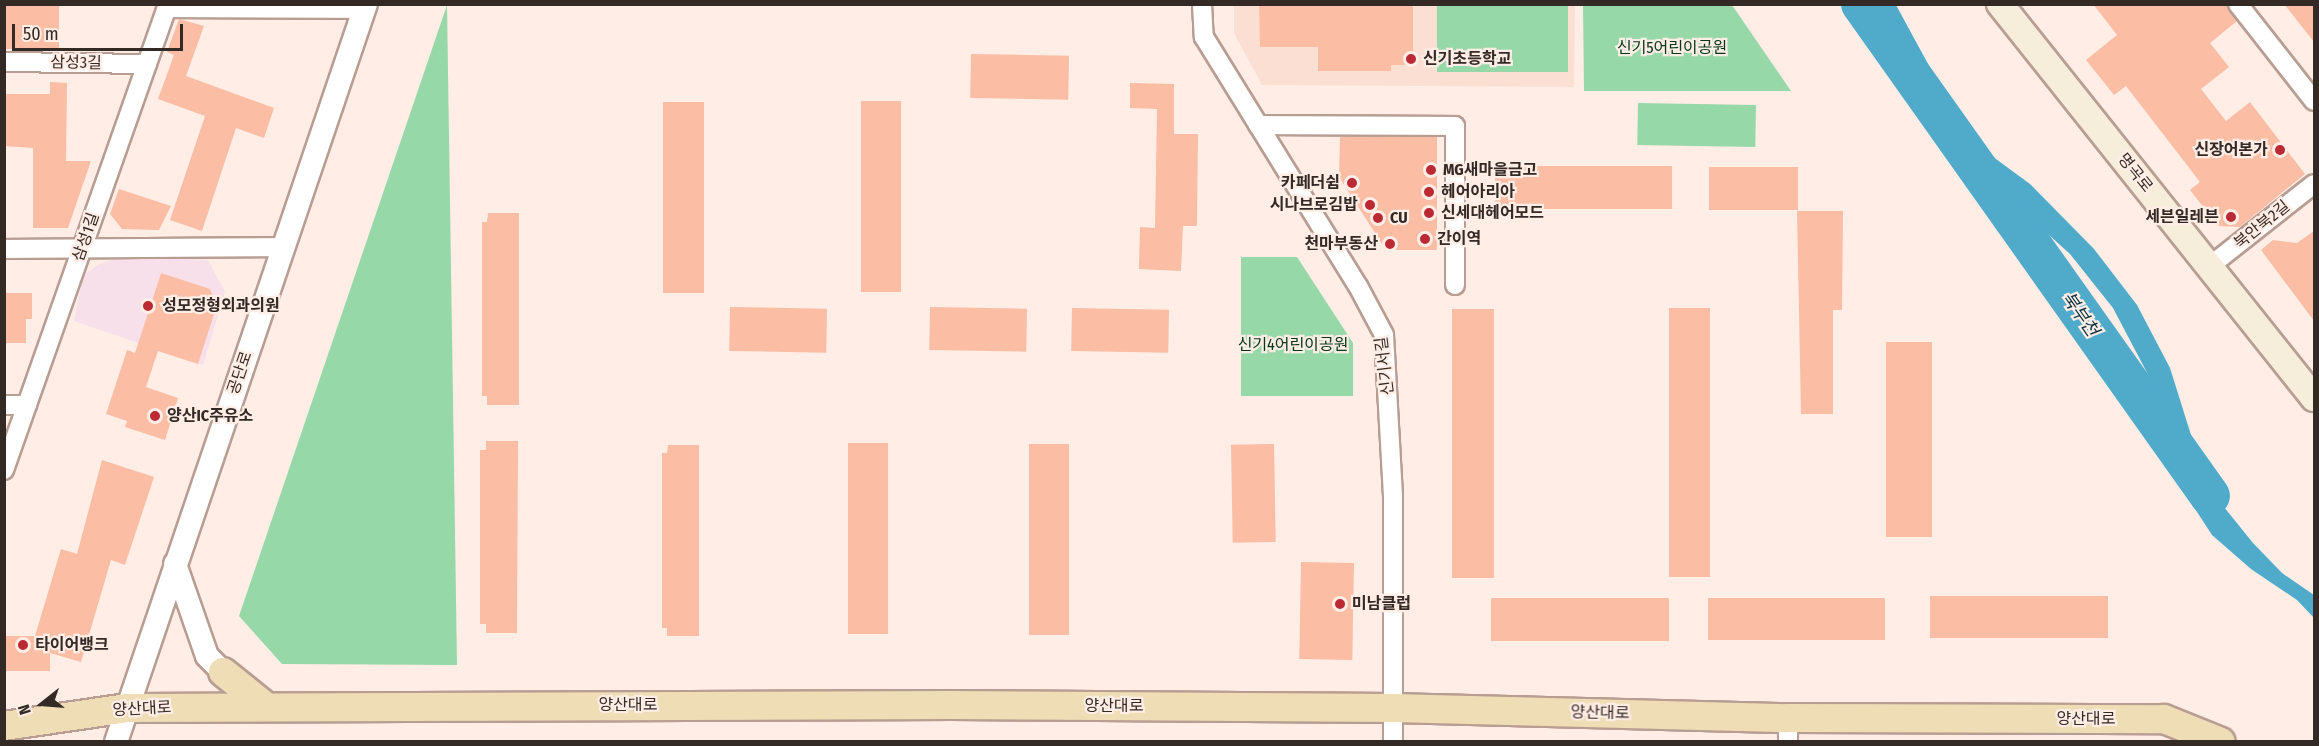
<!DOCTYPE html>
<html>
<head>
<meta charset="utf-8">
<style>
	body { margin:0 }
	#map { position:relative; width:2319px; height:746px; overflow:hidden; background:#ffede6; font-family:"Fira Sans Condensed","Noto Sans KR",sans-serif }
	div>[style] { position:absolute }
	.built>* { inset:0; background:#fcdfd3 }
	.medical>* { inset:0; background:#f8e0eb }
	.green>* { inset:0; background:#97d8a8; transform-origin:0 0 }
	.water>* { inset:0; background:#50abcb }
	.river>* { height:40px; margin:-20px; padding:0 20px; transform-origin:20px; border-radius:20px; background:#50abcb }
	.building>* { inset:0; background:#fbbea5; transform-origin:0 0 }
	.roads { filter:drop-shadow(2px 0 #b79d92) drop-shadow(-2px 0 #b79d92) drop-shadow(0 2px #b79d92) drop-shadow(0 -2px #b79d92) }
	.minor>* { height:18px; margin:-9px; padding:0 9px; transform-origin:9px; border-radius:9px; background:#fff }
	.tertiary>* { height:22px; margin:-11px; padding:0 11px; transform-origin:11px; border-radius:11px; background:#fff }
	.secondary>* { height:26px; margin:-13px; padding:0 13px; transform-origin:13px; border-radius:13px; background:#f6eeda }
	.primary>* { height:28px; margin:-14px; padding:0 14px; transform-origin:14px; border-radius:14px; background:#eeddb5 }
	.dots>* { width:16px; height:16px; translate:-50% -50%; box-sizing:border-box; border:3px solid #ffede6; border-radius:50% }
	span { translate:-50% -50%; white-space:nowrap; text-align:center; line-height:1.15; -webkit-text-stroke:4.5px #ffede6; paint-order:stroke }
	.park-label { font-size:16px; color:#003516 }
	.poi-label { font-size:16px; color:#332925; font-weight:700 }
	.left { translate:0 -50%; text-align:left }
	.right { translate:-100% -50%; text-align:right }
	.street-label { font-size:16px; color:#332925 }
	.water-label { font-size:18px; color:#04303e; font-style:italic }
	.frame { position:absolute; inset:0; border:6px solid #332925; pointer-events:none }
	.north { position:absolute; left:12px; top:674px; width:60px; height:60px; -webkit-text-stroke:4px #ffede6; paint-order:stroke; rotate:253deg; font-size:16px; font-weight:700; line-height:24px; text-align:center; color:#332925 }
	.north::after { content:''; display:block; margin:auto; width:21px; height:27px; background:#332925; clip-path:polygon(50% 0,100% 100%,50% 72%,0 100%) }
	.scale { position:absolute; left:12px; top:24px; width:171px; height:27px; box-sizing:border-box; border:3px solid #332925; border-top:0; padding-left:8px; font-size:18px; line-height:21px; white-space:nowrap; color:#332925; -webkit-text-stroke:4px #ffede6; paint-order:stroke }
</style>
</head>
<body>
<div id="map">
	<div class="built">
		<div style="clip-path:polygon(1234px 5px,1575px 5px,1574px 87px,1262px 85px,1234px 33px)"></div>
	</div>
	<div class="medical">
		<div style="clip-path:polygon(122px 257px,208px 260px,225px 292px,203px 365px,74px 321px,83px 275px,101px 263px)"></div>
	</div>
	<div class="green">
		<div style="clip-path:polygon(447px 5px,457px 665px,282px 664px,239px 616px)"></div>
		<div style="left:1437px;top:5px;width:131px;height:67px"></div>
		<div style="clip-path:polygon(1583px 5px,1732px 5px,1791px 91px,1584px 91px)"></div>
		<div style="left:1638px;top:103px;width:118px;height:42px;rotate:1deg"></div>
		<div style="clip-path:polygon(1241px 257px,1297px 257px,1353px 343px,1353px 396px,1241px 396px)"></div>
	</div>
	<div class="water">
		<div style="clip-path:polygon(1867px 5px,1896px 5px,1959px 121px,1985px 151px,2030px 184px,2094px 249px,2137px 305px,2170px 368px,2207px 486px,2253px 543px,2282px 573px,2314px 595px,2314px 618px,2297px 600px,2251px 569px,2212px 535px,2186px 495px,2179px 452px,2163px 403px,2113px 308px,2070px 254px,1980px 172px)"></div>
	</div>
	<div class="river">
		<div style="left:1861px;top:4px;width:603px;rotate:54.65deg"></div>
	</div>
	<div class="building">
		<div style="left:4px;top:4px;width:55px;height:45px"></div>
		<div style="clip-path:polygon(1259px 4px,1413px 4px,1413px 65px,1391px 65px,1391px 71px,1318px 71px,1318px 47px,1260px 47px)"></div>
		<div style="clip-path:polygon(2093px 4px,2227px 4px,2237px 21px,2210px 43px,2229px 67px,2201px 89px,2226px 121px,2250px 102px,2305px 174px,2240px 227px,2218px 226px,2190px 190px,2200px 182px,2126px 86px,2114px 95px,2086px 60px,2117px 35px)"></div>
		<div style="clip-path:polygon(2284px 4px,2314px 4px,2314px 42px)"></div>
		<div style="clip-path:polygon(179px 19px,204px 26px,186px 76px,274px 108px,264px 138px,236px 128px,202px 231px,170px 220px,205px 116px,158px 99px,174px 55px,167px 52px)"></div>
		<div style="left:971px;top:54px;width:98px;height:44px;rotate:1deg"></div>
		<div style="clip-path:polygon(50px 82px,67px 83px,66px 161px,91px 161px,68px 228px,33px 228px,33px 148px,4px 146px,4px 94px,50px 94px)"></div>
		<div style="clip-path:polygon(1130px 83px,1174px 84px,1174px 134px,1198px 134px,1197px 226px,1183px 226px,1181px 271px,1139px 269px,1140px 227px,1155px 228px,1157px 109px,1130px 108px)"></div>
		<div style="left:861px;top:101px;width:40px;height:191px"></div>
		<div style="left:663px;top:102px;width:41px;height:191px"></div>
		<div style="clip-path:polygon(1340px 137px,1437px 137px,1437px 250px,1386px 250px,1339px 177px)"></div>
		<div style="left:1495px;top:166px;width:177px;height:43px"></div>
		<div style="left:1709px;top:167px;width:89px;height:43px"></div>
		<div style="clip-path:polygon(119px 189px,171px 206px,159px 230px,122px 229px,110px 214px)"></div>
		<div style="clip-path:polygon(1797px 211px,1843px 211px,1842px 310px,1833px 310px,1833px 414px,1801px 414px)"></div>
		<div style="clip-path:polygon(488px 213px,519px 213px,519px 405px,487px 405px,487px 396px,482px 396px,482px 222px,487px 222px)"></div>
		<div style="clip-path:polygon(2314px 231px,2314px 321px,2261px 250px,2273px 240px,2297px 243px)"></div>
		<div style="clip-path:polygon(161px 273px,210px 289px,217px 305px,198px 364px,158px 351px,146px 387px,178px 398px,165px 440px,125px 427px,127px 421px,106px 414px,127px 350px,135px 353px)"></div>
		<div style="clip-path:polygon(4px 293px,32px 293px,32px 319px,26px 319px,26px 343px,4px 343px)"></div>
		<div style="left:730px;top:307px;width:97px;height:44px;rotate:1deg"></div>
		<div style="left:930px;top:307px;width:97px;height:43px;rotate:1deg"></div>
		<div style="left:1072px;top:308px;width:97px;height:43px;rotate:1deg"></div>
		<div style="left:1669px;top:308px;width:41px;height:269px"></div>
		<div style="left:1452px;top:309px;width:42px;height:269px"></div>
		<div style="left:1886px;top:342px;width:46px;height:195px"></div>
		<div style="clip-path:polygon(486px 441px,518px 441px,517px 633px,486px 633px,486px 624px,480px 624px,480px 450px,486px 450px)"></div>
		<div style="left:848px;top:443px;width:40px;height:191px"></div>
		<div style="left:1029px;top:444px;width:40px;height:191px"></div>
		<div style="left:1274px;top:444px;width:98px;height:43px;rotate:89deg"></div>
		<div style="clip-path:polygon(668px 445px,699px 445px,699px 636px,667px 636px,667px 628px,662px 628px,662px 453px,667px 453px)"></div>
		<div style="clip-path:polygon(102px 460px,154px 477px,125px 565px,111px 560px,81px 662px,50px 653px,50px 671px,4px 671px,4px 636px,35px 636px,61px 549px,77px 554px)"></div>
		<div style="left:1301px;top:562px;width:53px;height:97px;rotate:1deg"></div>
		<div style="left:1930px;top:596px;width:178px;height:42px"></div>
		<div style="left:1491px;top:598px;width:178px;height:43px"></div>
		<div style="left:1708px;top:598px;width:177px;height:42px"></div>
	</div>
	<div class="roads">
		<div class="minor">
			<div style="left:1202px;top:4px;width:33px;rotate:87deg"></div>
			<div style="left:1204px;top:37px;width:293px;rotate:58.3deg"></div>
			<div style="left:1358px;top:286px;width:55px;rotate:62deg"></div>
			<div style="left:1384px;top:335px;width:162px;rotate:86.8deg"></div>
			<div style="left:1393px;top:497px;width:245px;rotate:90deg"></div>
			<div style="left:2238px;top:4px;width:123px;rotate:51.9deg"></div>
			<div style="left:167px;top:8px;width:198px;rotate:0.3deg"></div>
			<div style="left:4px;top:62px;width:143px;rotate:0.8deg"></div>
			<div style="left:1258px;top:125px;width:197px;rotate:0.3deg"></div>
			<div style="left:1455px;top:126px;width:159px;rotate:90deg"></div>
			<div style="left:4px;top:249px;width:279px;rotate:-0.4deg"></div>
			<div style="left:2210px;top:266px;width:132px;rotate:-38.3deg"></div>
			<div style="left:4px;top:405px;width:23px"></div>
			<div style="left:4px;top:470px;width:494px;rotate:-70.6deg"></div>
			<div style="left:1788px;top:742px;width:24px;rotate:-90deg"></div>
		</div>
		<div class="tertiary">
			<div style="left:175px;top:564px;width:97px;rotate:70.8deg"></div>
			<div style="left:207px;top:656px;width:23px;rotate:45deg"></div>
			<div style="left:116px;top:742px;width:779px;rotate:-71.29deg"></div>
		</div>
		<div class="secondary">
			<div style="left:2000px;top:4px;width:504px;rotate:51.45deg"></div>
		</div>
		<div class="primary">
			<div style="left:223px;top:672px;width:53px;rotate:38.8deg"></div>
			<div style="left:4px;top:726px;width:124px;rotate:-8.3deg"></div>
			<div style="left:127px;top:708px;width:825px;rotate:-0.21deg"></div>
			<div style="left:952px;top:705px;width:441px;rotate:0.4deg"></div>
			<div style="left:1393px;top:708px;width:395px;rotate:1.5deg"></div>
			<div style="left:1788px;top:718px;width:376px;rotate:0.2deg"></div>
			<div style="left:2164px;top:719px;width:61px;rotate:22deg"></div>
		</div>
	</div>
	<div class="dots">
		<div style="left:1411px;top:59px;background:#bb2a34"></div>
		<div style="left:2280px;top:150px;background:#bb2a34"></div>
		<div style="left:1431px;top:170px;background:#bb2a34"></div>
		<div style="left:1352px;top:183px;background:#bb2a34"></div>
		<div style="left:1429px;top:192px;background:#bb2a34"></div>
		<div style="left:1370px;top:205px;background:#bb2a34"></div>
		<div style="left:1429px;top:213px;background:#bb2a34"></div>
		<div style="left:2231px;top:217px;background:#bb2a34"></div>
		<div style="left:1378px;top:218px;background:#bb2a34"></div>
		<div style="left:1425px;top:239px;background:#bb2a34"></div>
		<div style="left:1390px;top:244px;background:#bb2a34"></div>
		<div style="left:148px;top:306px;background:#bb2a34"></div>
		<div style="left:155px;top:416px;background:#bb2a34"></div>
		<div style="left:1340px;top:604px;background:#bb2a34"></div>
		<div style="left:23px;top:645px;background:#bb2a34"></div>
	</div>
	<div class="park-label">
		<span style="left:1672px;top:48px">신기5어린이공원</span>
		<span style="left:1293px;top:345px">신기4어린이공원</span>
	</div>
	<div class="poi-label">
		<span class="left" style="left:1423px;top:59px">신기초등학교</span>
		<span class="right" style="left:2268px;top:150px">신장어본가</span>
		<span class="left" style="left:1443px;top:170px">MG새마을금고</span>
		<span class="right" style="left:1340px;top:183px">카페더쉼</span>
		<span class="left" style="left:1441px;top:192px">헤어아리아</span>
		<span class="right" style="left:1358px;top:205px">시나브로김밥</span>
		<span class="left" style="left:1441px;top:213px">신세대헤어모드</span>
		<span class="right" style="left:2219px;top:217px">세븐일레븐</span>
		<span class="left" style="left:1390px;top:218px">CU</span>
		<span class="left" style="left:1437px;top:239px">간이역</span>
		<span class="right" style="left:1378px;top:244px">천마부동산</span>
		<span class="left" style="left:162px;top:306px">성모정형외과의원</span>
		<span class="left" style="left:167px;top:416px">양산IC주유소</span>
		<span class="left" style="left:1352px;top:604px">미남클럽</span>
		<span class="left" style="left:35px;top:645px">타이어뱅크</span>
	</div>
	<div class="street-label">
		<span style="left:76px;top:63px;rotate:1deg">삼성3길</span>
		<span style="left:2135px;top:173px;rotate:51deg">명곡로</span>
		<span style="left:2262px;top:225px;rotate:-39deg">북안북2길</span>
		<span style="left:86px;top:237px;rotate:-71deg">삼성1길</span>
		<span style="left:1385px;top:366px;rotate:-97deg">신기서길</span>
		<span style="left:240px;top:373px;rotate:-71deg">공단로</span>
		<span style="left:628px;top:705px">양산대로</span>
		<span style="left:1114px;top:706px">양산대로</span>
		<span style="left:142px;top:709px;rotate:-3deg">양산대로</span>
		<span style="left:1600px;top:713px;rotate:1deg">양산대로</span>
		<span style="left:2086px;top:719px">양산대로</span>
	</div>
	<div class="water-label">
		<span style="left:2080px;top:314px;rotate:55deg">북부천</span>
	</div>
	<div class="frame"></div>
	<div class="north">N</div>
	<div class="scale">50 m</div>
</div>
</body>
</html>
